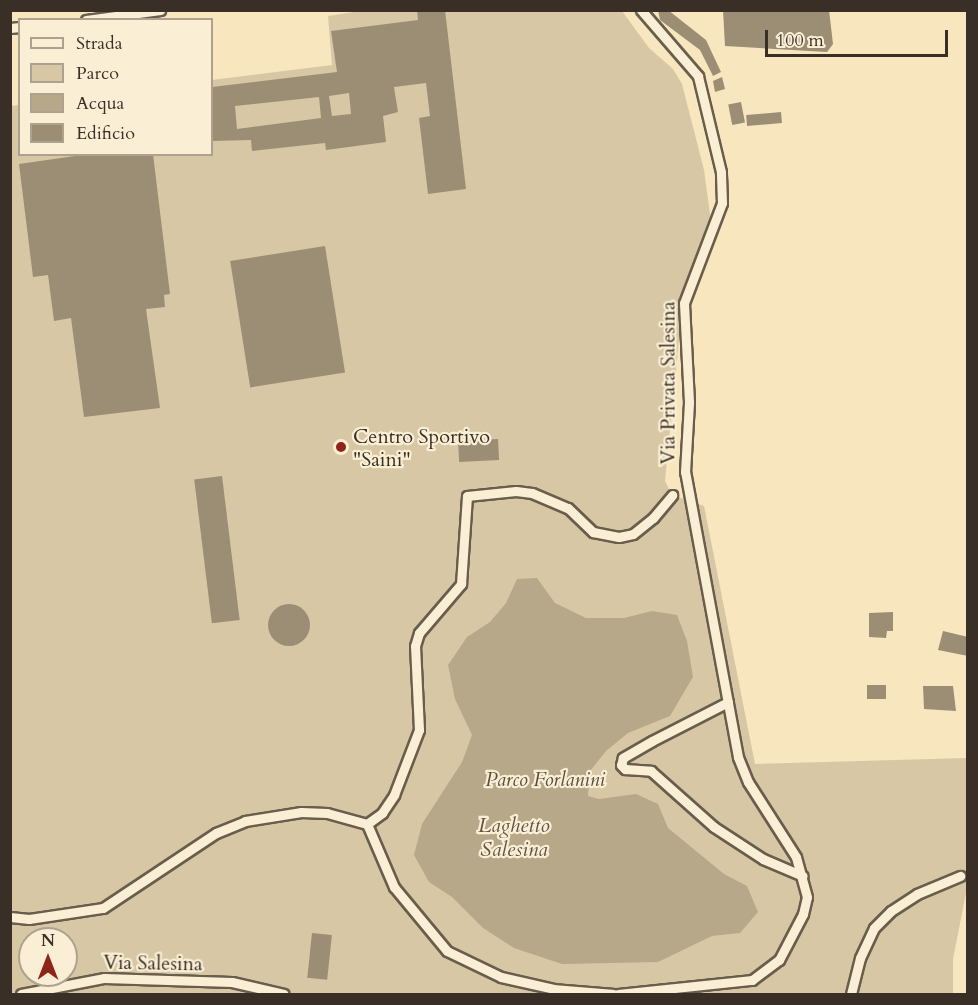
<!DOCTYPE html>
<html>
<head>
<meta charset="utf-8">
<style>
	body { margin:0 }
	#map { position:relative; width:978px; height:1005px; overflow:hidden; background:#f7e6be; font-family:Cardo,serif }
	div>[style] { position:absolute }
	.green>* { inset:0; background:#d7c7a4 }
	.water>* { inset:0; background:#b7a88a }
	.building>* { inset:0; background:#9c8e75; transform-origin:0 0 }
	.round { border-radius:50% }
	.roads { filter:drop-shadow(2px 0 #695d4c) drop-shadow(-2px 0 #695d4c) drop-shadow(0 2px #695d4c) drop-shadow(0 -2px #695d4c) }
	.street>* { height:9px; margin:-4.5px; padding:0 4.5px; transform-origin:4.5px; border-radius:4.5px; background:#faefd5 }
	.dots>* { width:16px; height:16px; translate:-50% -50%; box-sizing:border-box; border:3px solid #faefd5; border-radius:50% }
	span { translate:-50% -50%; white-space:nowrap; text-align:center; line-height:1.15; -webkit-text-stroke:4.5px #faefd5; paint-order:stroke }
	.street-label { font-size:20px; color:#3a2f26 }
	.poi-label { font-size:20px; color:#3a2f26 }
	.left { translate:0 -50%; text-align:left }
	.park-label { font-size:20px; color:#594d3f; font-style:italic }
	.water-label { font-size:21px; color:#605344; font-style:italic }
	.frame { position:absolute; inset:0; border:12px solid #3a2f26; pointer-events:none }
	.legend { position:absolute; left:18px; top:18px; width:195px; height:138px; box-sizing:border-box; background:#faefd5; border:2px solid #ada28f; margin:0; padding:8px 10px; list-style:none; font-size:18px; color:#3a2f26 }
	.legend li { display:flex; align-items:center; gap:12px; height:30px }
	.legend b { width:30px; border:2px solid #ada28f }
	.north { position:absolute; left:18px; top:927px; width:60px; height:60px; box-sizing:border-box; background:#faefd5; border:2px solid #ada28f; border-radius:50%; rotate:0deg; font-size:16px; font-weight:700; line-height:24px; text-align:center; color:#3a2f26 }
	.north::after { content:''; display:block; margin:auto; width:21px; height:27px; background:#8f2418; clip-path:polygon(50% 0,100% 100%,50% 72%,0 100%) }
	.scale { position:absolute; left:765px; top:30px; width:183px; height:27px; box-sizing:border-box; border:3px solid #3a2f26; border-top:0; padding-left:8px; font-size:18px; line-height:21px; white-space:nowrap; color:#3a2f26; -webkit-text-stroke:4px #faefd5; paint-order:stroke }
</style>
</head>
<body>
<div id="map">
	<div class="green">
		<div style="clip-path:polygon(evenodd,367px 10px,622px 11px,649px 48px,673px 69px,682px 84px,704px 170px,712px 229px,689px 283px,680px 329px,665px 481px,672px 495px,704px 506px,755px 764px,967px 758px,967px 888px,953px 959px,953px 994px,11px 994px,11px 106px,19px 105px,20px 154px,212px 154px,212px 80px,332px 65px,328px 16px,367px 10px,30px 939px,66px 939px,66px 975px,30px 975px,30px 939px)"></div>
	</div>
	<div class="water">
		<div style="clip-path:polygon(537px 578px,555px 603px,586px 618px,624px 618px,652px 611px,677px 615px,687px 641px,693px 677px,670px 716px,628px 733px,606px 751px,590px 771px,588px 796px,599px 799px,636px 794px,658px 804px,668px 828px,724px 874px,747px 886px,758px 912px,740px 933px,712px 936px,658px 962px,562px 964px,514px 948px,483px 928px,452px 897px,429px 882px,414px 855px,422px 824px,462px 762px,472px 735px,455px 699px,448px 665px,467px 637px,490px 622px,506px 603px,517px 579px)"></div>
	</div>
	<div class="building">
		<div style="clip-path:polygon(evenodd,417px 10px,445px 10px,466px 189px,428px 194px,419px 118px,430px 116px,426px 83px,394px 87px,398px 112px,383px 116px,386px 142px,326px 150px,325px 143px,252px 151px,251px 140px,212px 141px,212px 87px,337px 72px,331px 31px,418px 20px,417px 10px,349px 93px,351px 114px,332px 116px,329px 96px,349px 93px,417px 10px,319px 97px,321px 118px,237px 129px,235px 106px,319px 97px)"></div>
		<div style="clip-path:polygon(658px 10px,668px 10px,706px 40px,721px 72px,713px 76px,700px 50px,660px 20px)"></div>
		<div style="clip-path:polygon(723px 10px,829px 10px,833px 44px,827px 52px,725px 46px)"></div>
		<div style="clip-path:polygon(722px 77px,725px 89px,715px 92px,713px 81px)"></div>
		<div style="left:741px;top:102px;width:21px;height:13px;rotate:79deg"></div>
		<div style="left:781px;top:112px;width:11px;height:35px;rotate:85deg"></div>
		<div style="clip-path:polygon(89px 154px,153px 154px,170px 294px,164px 295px,165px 307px,146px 309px,160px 408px,84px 417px,71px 318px,54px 321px,48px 275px,33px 277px,19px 164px)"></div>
		<div style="left:325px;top:246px;width:128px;height:96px;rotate:81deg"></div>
		<div style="left:498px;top:439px;width:21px;height:40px;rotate:87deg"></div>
		<div style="left:222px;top:476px;width:145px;height:28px;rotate:83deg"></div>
		<div class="round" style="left:268px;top:604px;width:42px;height:42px"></div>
		<div style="clip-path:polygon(893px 612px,893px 631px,887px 631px,886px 638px,869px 637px,869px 613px)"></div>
		<div style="clip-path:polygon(943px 631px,968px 637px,968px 656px,938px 650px)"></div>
		<div style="left:867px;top:685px;width:19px;height:14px"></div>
		<div style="clip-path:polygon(923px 686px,953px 686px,956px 711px,924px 709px)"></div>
		<div style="left:312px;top:933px;width:20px;height:45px;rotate:6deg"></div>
	</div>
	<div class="roads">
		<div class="street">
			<div style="left:86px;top:20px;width:75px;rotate:-7.7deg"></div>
			<div style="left:10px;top:28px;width:10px;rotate:-6deg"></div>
			<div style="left:728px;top:702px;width:85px;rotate:152.8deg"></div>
			<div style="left:652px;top:741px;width:34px;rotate:150deg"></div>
			<div style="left:623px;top:758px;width:7px;rotate:106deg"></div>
			<div style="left:621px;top:765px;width:6px;rotate:45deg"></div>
			<div style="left:625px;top:769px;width:26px;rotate:4deg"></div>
			<div style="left:651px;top:771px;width:84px;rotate:41.6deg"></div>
			<div style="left:714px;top:827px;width:59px;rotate:33.1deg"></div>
			<div style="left:763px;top:859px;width:43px;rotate:23deg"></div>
			<div style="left:367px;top:824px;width:69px;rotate:66.8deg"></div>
			<div style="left:394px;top:887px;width:83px;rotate:50.4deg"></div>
			<div style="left:447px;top:951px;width:60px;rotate:25.7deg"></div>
			<div style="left:501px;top:977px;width:54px;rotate:12.8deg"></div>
			<div style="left:554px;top:989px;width:59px;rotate:4.8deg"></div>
			<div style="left:10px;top:917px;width:19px;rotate:6deg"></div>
			<div style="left:29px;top:919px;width:75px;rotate:-8.5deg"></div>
			<div style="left:103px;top:908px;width:136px;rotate:-33.6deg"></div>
			<div style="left:216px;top:833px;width:31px;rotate:-22deg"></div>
			<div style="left:245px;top:821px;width:57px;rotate:-9.1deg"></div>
			<div style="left:301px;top:812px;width:26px;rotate:2deg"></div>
			<div style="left:327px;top:813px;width:41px;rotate:15.4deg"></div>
			<div style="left:367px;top:824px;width:19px;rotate:-36deg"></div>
			<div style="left:382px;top:813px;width:22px;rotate:-56deg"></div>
			<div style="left:394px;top:795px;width:70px;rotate:-69deg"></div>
			<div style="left:419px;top:730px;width:84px;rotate:-92.7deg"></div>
			<div style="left:415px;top:646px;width:14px;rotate:-73deg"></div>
			<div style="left:419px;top:633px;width:65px;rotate:-49.4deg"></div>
			<div style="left:461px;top:584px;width:88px;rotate:-86.1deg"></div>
			<div style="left:467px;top:496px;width:49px;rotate:-5.8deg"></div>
			<div style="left:516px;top:491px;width:16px;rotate:7deg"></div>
			<div style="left:532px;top:493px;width:39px;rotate:23deg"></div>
			<div style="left:568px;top:508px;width:35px;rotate:44deg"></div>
			<div style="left:593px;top:532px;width:26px;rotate:11deg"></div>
			<div style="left:619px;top:537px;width:14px;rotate:-12deg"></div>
			<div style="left:633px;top:534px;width:26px;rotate:-39deg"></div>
			<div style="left:653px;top:518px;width:30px;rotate:-50deg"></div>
			<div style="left:21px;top:994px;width:85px;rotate:-10.9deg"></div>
			<div style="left:104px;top:978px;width:128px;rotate:1.8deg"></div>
			<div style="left:232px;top:982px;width:53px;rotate:13deg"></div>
			<div style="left:618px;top:994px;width:135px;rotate:-6deg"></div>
			<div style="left:752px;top:980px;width:34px;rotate:-37deg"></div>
			<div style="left:779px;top:960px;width:52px;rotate:-62.4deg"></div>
			<div style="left:803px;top:914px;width:17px;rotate:-77deg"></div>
			<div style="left:807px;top:897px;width:41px;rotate:-105.4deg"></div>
			<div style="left:796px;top:857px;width:89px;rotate:-122.6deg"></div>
			<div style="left:748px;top:782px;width:27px;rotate:-112deg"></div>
			<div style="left:738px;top:757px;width:290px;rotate:-100.5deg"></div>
			<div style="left:685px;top:472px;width:70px;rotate:-86.7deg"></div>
			<div style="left:689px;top:402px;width:99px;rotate:-92.9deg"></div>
			<div style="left:684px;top:303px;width:107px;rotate:-69.2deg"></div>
			<div style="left:722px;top:203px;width:31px;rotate:-92deg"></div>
			<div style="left:721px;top:172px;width:99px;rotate:-103.5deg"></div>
			<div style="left:698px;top:76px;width:87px;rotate:-130.8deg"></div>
			<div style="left:851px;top:994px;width:37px;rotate:-76deg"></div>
			<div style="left:860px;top:958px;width:33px;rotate:-65deg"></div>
			<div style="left:874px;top:928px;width:24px;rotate:-45deg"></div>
			<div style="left:891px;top:911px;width:31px;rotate:-33deg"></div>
			<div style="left:917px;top:894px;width:47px;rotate:-22.7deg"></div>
		</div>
	</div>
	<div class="dots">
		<div style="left:341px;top:447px;background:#8f2418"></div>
	</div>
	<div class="street-label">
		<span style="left:668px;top:383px;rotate:-90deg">Via Privata Salesina</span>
		<span style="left:153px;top:963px;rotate:1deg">Via Salesina</span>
	</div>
	<div class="poi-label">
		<span class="left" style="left:353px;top:448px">Centro Sportivo<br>"Saini"</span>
	</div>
	<div class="park-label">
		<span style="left:545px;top:779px">Parco Forlanini</span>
	</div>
	<div class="water-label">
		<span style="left:514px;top:838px">Laghetto<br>Salesina</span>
	</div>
	<div class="frame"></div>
	<ul class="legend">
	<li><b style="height:8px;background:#faefd5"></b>Strada</li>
	<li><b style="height:16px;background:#d7c7a4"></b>Parco</li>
	<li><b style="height:16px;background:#b7a88a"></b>Acqua</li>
	<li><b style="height:16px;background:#9c8e75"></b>Edificio</li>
	</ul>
	<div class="north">N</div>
	<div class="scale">100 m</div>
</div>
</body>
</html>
